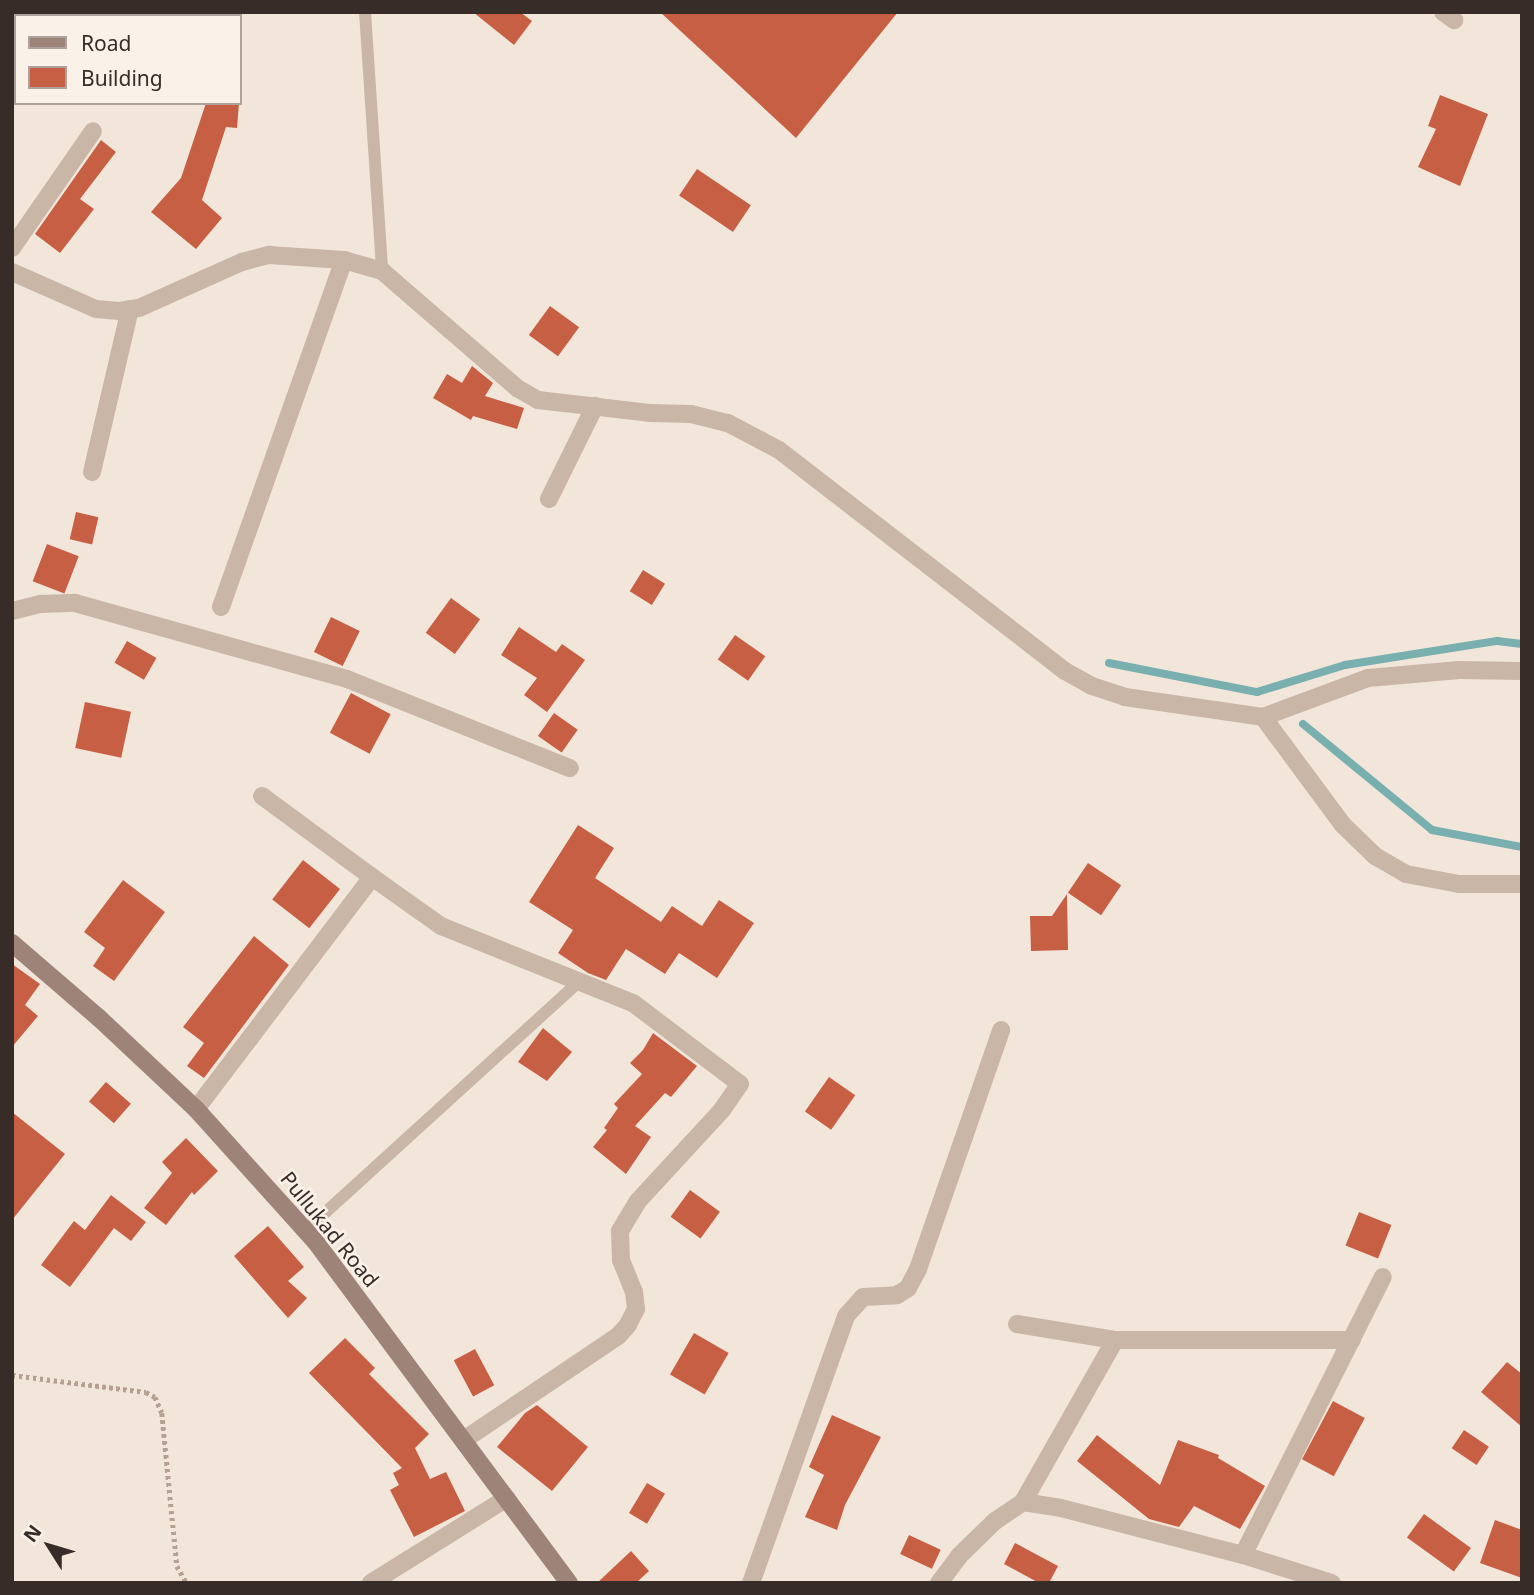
<!DOCTYPE html>
<html>
<head>
<meta charset="utf-8">
<style>
	body { margin:0 }
	#map { position:relative; width:1534px; height:1595px; overflow:hidden; background:#f2e6db; font-family:"Noto Sans",sans-serif }
	div>[style] { position:absolute }
	.stream>* { height:8px; margin:-4px; padding:0 4px; transform-origin:4px; border-radius:4px; background:#7aafaf }
	.building>* { inset:0; background:#c75f44; transform-origin:0 0 }
	.path>* { height:4.5px; margin-top:-2.25px; transform-origin:0; background:repeating-linear-gradient(90deg,#b6a091 0 3.5px,transparent 0 7px) }
	.lane>* { height:12px; margin:-6px; padding:0 6px; transform-origin:6px; border-radius:6px; background:#cab6a7 }
	.street>* { height:18px; margin:-9px; padding:0 9px; transform-origin:9px; border-radius:9px; background:#cab6a7 }
	.secondary>* { height:18px; margin:-9px; padding:0 9px; transform-origin:9px; border-radius:9px; background:#9e8478 }
	span { translate:-50% -50%; white-space:nowrap; text-align:center; line-height:1.15; -webkit-text-stroke:5px #faf1e8; paint-order:stroke }
	.street-label { font-size:21px; color:#372c28 }
	.frame { position:absolute; inset:0; border:14px solid #372c28; pointer-events:none }
	.legend { position:absolute; left:14px; top:14px; width:228px; height:91px; box-sizing:border-box; background:#faf1e8; border:2px solid #aca29b; margin:0; padding:9px 12px; list-style:none; font-size:21px; color:#372c28 }
	.legend li { display:flex; align-items:center; gap:14px; height:35px }
	.legend b { width:35px; border:2px solid #aca29b }
	.north { position:absolute; left:14px; top:1511px; width:70px; height:70px; -webkit-text-stroke:5px #faf1e8; paint-order:stroke; rotate:307deg; font-size:19px; font-weight:700; line-height:28px; text-align:center; color:#372c28 }
	.north::after { content:''; display:block; margin:auto; width:24px; height:32px; background:#372c28; clip-path:polygon(50% 0,100% 100%,50% 72%,0 100%) }
</style>
</head>
<body>
<div id="map">
	<div class="stream">
		<div style="left:1109px;top:663px;width:151px;rotate:11.1deg"></div>
		<div style="left:1257px;top:692px;width:92px;rotate:-17.1deg"></div>
		<div style="left:1345px;top:665px;width:154px;rotate:-9deg"></div>
		<div style="left:1497px;top:641px;width:25px;rotate:7deg"></div>
		<div style="left:1303px;top:724px;width:167px;rotate:39.4deg"></div>
		<div style="left:1432px;top:830px;width:92px;rotate:10.7deg"></div>
	</div>
	<div class="building">
		<div style="clip-path:polygon(473px 12px,520px 12px,532px 21px,514px 45px)"></div>
		<div style="clip-path:polygon(660px 12px,898px 12px,796px 138px)"></div>
		<div style="clip-path:polygon(1440px 95px,1488px 114px,1460px 186px,1418px 167px,1436px 129px,1428px 126px)"></div>
		<div style="clip-path:polygon(206px 103px,239px 103px,237px 128px,226px 127px,202px 200px,222px 218px,196px 249px,151px 212px,181px 178px)"></div>
		<div style="clip-path:polygon(101px 140px,116px 152px,80px 199px,94px 209px,60px 253px,35px 234px)"></div>
		<div style="left:697px;top:169px;width:65px;height:32px;rotate:34deg"></div>
		<div style="left:550px;top:306px;width:36px;height:36px;rotate:36deg"></div>
		<div style="clip-path:polygon(472px 366px,493px 383px,485px 396px,524px 408px,517px 429px,473px 416px,471px 420px,433px 398px,447px 374px,462px 383px)"></div>
		<div style="left:76px;top:512px;width:23px;height:28px;rotate:13deg"></div>
		<div style="left:47px;top:544px;width:34px;height:40px;rotate:21deg"></div>
		<div style="left:643px;top:570px;width:26px;height:25px;rotate:32deg"></div>
		<div style="left:451px;top:598px;width:36px;height:43px;rotate:36deg"></div>
		<div style="left:331px;top:617px;width:32px;height:39px;rotate:26deg"></div>
		<div style="clip-path:polygon(519px 627px,556px 652px,562px 644px,585px 660px,547px 712px,524px 695px,537px 678px,501px 655px)"></div>
		<div style="left:735px;top:635px;width:37px;height:30px;rotate:35deg"></div>
		<div style="left:127px;top:641px;width:34px;height:25px;rotate:30deg"></div>
		<div style="left:351px;top:693px;width:45px;height:45px;rotate:28deg"></div>
		<div style="left:85px;top:702px;width:47px;height:47px;rotate:12deg"></div>
		<div style="left:554px;top:713px;width:29px;height:28px;rotate:35deg"></div>
		<div style="clip-path:polygon(578px 825px,614px 848px,595px 878px,661px 922px,672px 906px,702px 926px,719px 900px,754px 923px,717px 978px,679px 953px,665px 974px,626px 949px,606px 980px,588px 973px,558px 953px,573px 930px,529px 902px)"></div>
		<div style="left:303px;top:860px;width:47px;height:50px;rotate:38deg"></div>
		<div style="left:1088px;top:863px;width:40px;height:36px;rotate:34deg"></div>
		<div style="clip-path:polygon(123px 880px,165px 912px,114px 981px,93px 966px,105px 948px,84px 932px)"></div>
		<div style="clip-path:polygon(1067px 894px,1068px 950px,1031px 951px,1030px 916px,1052px 916px)"></div>
		<div style="clip-path:polygon(254px 936px,289px 965px,204px 1078px,187px 1066px,204px 1043px,183px 1027px)"></div>
		<div style="clip-path:polygon(12px 964px,40px 984px,25px 1005px,38px 1016px,12px 1047px)"></div>
		<div style="clip-path:polygon(543px 1028px,572px 1052px,547px 1081px,518px 1062px)"></div>
		<div style="clip-path:polygon(653px 1033px,697px 1066px,671px 1097px,665px 1093px,635px 1126px,651px 1137px,626px 1174px,593px 1147px,607px 1130px,604px 1128px,618px 1108px,614px 1104px,642px 1074px,630px 1063px,643px 1050px)"></div>
		<div style="left:829px;top:1077px;width:32px;height:42px;rotate:35deg"></div>
		<div style="left:106px;top:1082px;width:33px;height:26px;rotate:41deg"></div>
		<div style="clip-path:polygon(12px 1112px,65px 1154px,12px 1220px)"></div>
		<div style="clip-path:polygon(186px 1138px,218px 1171px,194px 1195px,192px 1192px,166px 1225px,144px 1208px,172px 1173px,162px 1162px)"></div>
		<div style="left:690px;top:1190px;width:37px;height:33px;rotate:36deg"></div>
		<div style="clip-path:polygon(111px 1195px,146px 1222px,131px 1241px,114px 1228px,70px 1287px,41px 1265px,74px 1221px,85px 1230px)"></div>
		<div style="left:1359px;top:1212px;width:35px;height:36px;rotate:22deg"></div>
		<div style="clip-path:polygon(268px 1226px,304px 1267px,288px 1281px,307px 1298px,288px 1318px,234px 1256px)"></div>
		<div style="left:694px;top:1333px;width:40px;height:48px;rotate:30deg"></div>
		<div style="clip-path:polygon(345px 1338px,375px 1368px,369px 1374px,429px 1434px,415px 1448px,430px 1479px,446px 1472px,465px 1511px,414px 1537px,390px 1490px,399px 1485px,393px 1473px,402px 1468px,309px 1373px)"></div>
		<div style="left:475px;top:1349px;width:41px;height:24px;rotate:62deg"></div>
		<div style="clip-path:polygon(1507px 1362px,1522px 1374px,1522px 1427px,1481px 1392px)"></div>
		<div style="left:1333px;top:1401px;width:36px;height:66px;rotate:28deg"></div>
		<div style="clip-path:polygon(537px 1405px,588px 1447px,552px 1491px,497px 1447px,525px 1413px)"></div>
		<div style="clip-path:polygon(832px 1415px,881px 1437px,845px 1505px,837px 1530px,805px 1517px,824px 1475px,809px 1467px)"></div>
		<div style="left:1464px;top:1430px;width:30px;height:22px;rotate:34deg"></div>
		<div style="clip-path:polygon(1097px 1435px,1160px 1485px,1178px 1440px,1219px 1455px,1218px 1458px,1265px 1486px,1240px 1529px,1194px 1506px,1179px 1527px,1149px 1519px,1077px 1461px)"></div>
		<div style="left:647px;top:1483px;width:21px;height:35px;rotate:31deg"></div>
		<div style="left:1424px;top:1514px;width:58px;height:29px;rotate:36deg"></div>
		<div style="clip-path:polygon(1495px 1520px,1522px 1530px,1522px 1578px,1480px 1563px)"></div>
		<div style="left:909px;top:1535px;width:35px;height:21px;rotate:25deg"></div>
		<div style="clip-path:polygon(1015px 1543px,1058px 1566px,1049px 1583px,1039px 1583px,1004px 1564px)"></div>
		<div style="clip-path:polygon(631px 1551px,649px 1571px,636px 1583px,597px 1583px)"></div>
	</div>
	<div class="path">
		<div style="left:12px;top:1375px;width:135px;rotate:7.2deg"></div>
		<div style="left:146px;top:1392px;width:10px;rotate:29deg"></div>
		<div style="left:155px;top:1397px;width:17px;rotate:66deg"></div>
		<div style="left:162px;top:1413px;width:154px;rotate:84.4deg"></div>
		<div style="left:177px;top:1566px;width:20px;rotate:60deg"></div>
	</div>
	<div class="lane">
		<div style="left:365px;top:12px;width:260px;rotate:86.2deg"></div>
		<div style="left:305px;top:1231px;width:370px;rotate:-42.3deg"></div>
	</div>
	<div class="street">
		<div style="left:1443px;top:12px;width:14px;rotate:36deg"></div>
		<div style="left:12px;top:248px;width:142px;rotate:-55.3deg"></div>
		<div style="left:12px;top:272px;width:92px;rotate:23.8deg"></div>
		<div style="left:96px;top:309px;width:23px;rotate:5deg"></div>
		<div style="left:119px;top:311px;width:20px;rotate:-9deg"></div>
		<div style="left:139px;top:308px;width:113px;rotate:-24.1deg"></div>
		<div style="left:242px;top:262px;width:28px;rotate:-15deg"></div>
		<div style="left:269px;top:255px;width:75px;rotate:3.8deg"></div>
		<div style="left:344px;top:260px;width:40px;rotate:16deg"></div>
		<div style="left:382px;top:271px;width:179px;rotate:40.9deg"></div>
		<div style="left:517px;top:388px;width:24px;rotate:30deg"></div>
		<div style="left:538px;top:400px;width:114px;rotate:6.6deg"></div>
		<div style="left:651px;top:413px;width:40px;rotate:1.4deg"></div>
		<div style="left:691px;top:414px;width:38px;rotate:14deg"></div>
		<div style="left:728px;top:423px;width:58px;rotate:27.9deg"></div>
		<div style="left:779px;top:450px;width:361px;rotate:37.7deg"></div>
		<div style="left:1065px;top:671px;width:31px;rotate:29deg"></div>
		<div style="left:1092px;top:686px;width:35px;rotate:18deg"></div>
		<div style="left:1125px;top:697px;width:139px;rotate:8.2deg"></div>
		<div style="left:1263px;top:717px;width:112px;rotate:-20.4deg"></div>
		<div style="left:1368px;top:678px;width:92px;rotate:-5deg"></div>
		<div style="left:1460px;top:670px;width:62px;rotate:0.9deg"></div>
		<div style="left:92px;top:472px;width:167px;rotate:-76.9deg"></div>
		<div style="left:549px;top:499px;width:104px;rotate:-63.7deg"></div>
		<div style="left:221px;top:607px;width:368px;rotate:-70.5deg"></div>
		<div style="left:12px;top:611px;width:30px;rotate:-14deg"></div>
		<div style="left:41px;top:604px;width:34px;rotate:-2deg"></div>
		<div style="left:75px;top:603px;width:282px;rotate:15.6deg"></div>
		<div style="left:347px;top:679px;width:240px;rotate:21.8deg"></div>
		<div style="left:1263px;top:717px;width:134px;rotate:53.5deg"></div>
		<div style="left:1343px;top:825px;width:45px;rotate:44.1deg"></div>
		<div style="left:1375px;top:856px;width:36px;rotate:30deg"></div>
		<div style="left:1406px;top:874px;width:54px;rotate:10.7deg"></div>
		<div style="left:1459px;top:884px;width:63px"></div>
		<div style="left:262px;top:796px;width:137px;rotate:36.4deg"></div>
		<div style="left:196px;top:1109px;width:291px;rotate:-52.8deg"></div>
		<div style="left:372px;top:877px;width:85px;rotate:35.4deg"></div>
		<div style="left:441px;top:926px;width:207px;rotate:21.9deg"></div>
		<div style="left:633px;top:1003px;width:134px;rotate:37.1deg"></div>
		<div style="left:740px;top:1084px;width:32px;rotate:125deg"></div>
		<div style="left:722px;top:1110px;width:124px;rotate:132.7deg"></div>
		<div style="left:638px;top:1201px;width:35px;rotate:121deg"></div>
		<div style="left:620px;top:1231px;width:29px;rotate:88deg"></div>
		<div style="left:621px;top:1260px;width:35px;rotate:68deg"></div>
		<div style="left:634px;top:1292px;width:17px;rotate:83deg"></div>
		<div style="left:636px;top:1309px;width:18px;rotate:117deg"></div>
		<div style="left:628px;top:1325px;width:15px;rotate:132deg"></div>
		<div style="left:618px;top:1336px;width:186px;rotate:146deg"></div>
		<div style="left:1017px;top:1324px;width:99px;rotate:9.3deg"></div>
		<div style="left:1115px;top:1340px;width:237px"></div>
		<div style="left:1023px;top:1502px;width:186px;rotate:-60.4deg"></div>
		<div style="left:1243px;top:1555px;width:311px;rotate:-63.3deg"></div>
		<div style="left:371px;top:1583px;width:160px;rotate:-32deg"></div>
		<div style="left:751px;top:1583px;width:283px;rotate:-70.4deg"></div>
		<div style="left:846px;top:1316px;width:25px;rotate:-48deg"></div>
		<div style="left:863px;top:1297px;width:34px;rotate:-3deg"></div>
		<div style="left:897px;top:1295px;width:13px;rotate:-32deg"></div>
		<div style="left:908px;top:1288px;width:21px;rotate:-62deg"></div>
		<div style="left:918px;top:1269px;width:253px;rotate:-70.8deg"></div>
		<div style="left:939px;top:1583px;width:34px;rotate:-53deg"></div>
		<div style="left:959px;top:1556px;width:50px;rotate:-44.2deg"></div>
		<div style="left:995px;top:1521px;width:34px;rotate:-34deg"></div>
		<div style="left:1023px;top:1502px;width:38px;rotate:9deg"></div>
		<div style="left:1061px;top:1508px;width:188px;rotate:14.5deg"></div>
		<div style="left:1243px;top:1555px;width:93px;rotate:17.5deg"></div>
	</div>
	<div class="secondary">
		<div style="left:12px;top:943px;width:115px;rotate:40.8deg"></div>
		<div style="left:99px;top:1018px;width:133px;rotate:43.2deg"></div>
		<div style="left:196px;top:1109px;width:178px;rotate:48deg"></div>
		<div style="left:315px;top:1241px;width:426px;rotate:53.4deg"></div>
	</div>
	<div class="street-label">
		<span style="left:330px;top:1229px;rotate:51deg">Pullukad Road</span>
	</div>
	<div class="frame"></div>
	<ul class="legend">
	<li><b style="height:9px;background:#9e8478"></b>Road</li>
	<li><b style="height:19px;background:#c75f44"></b>Building</li>
	</ul>
	<div class="north">N</div>
</div>
</body>
</html>
